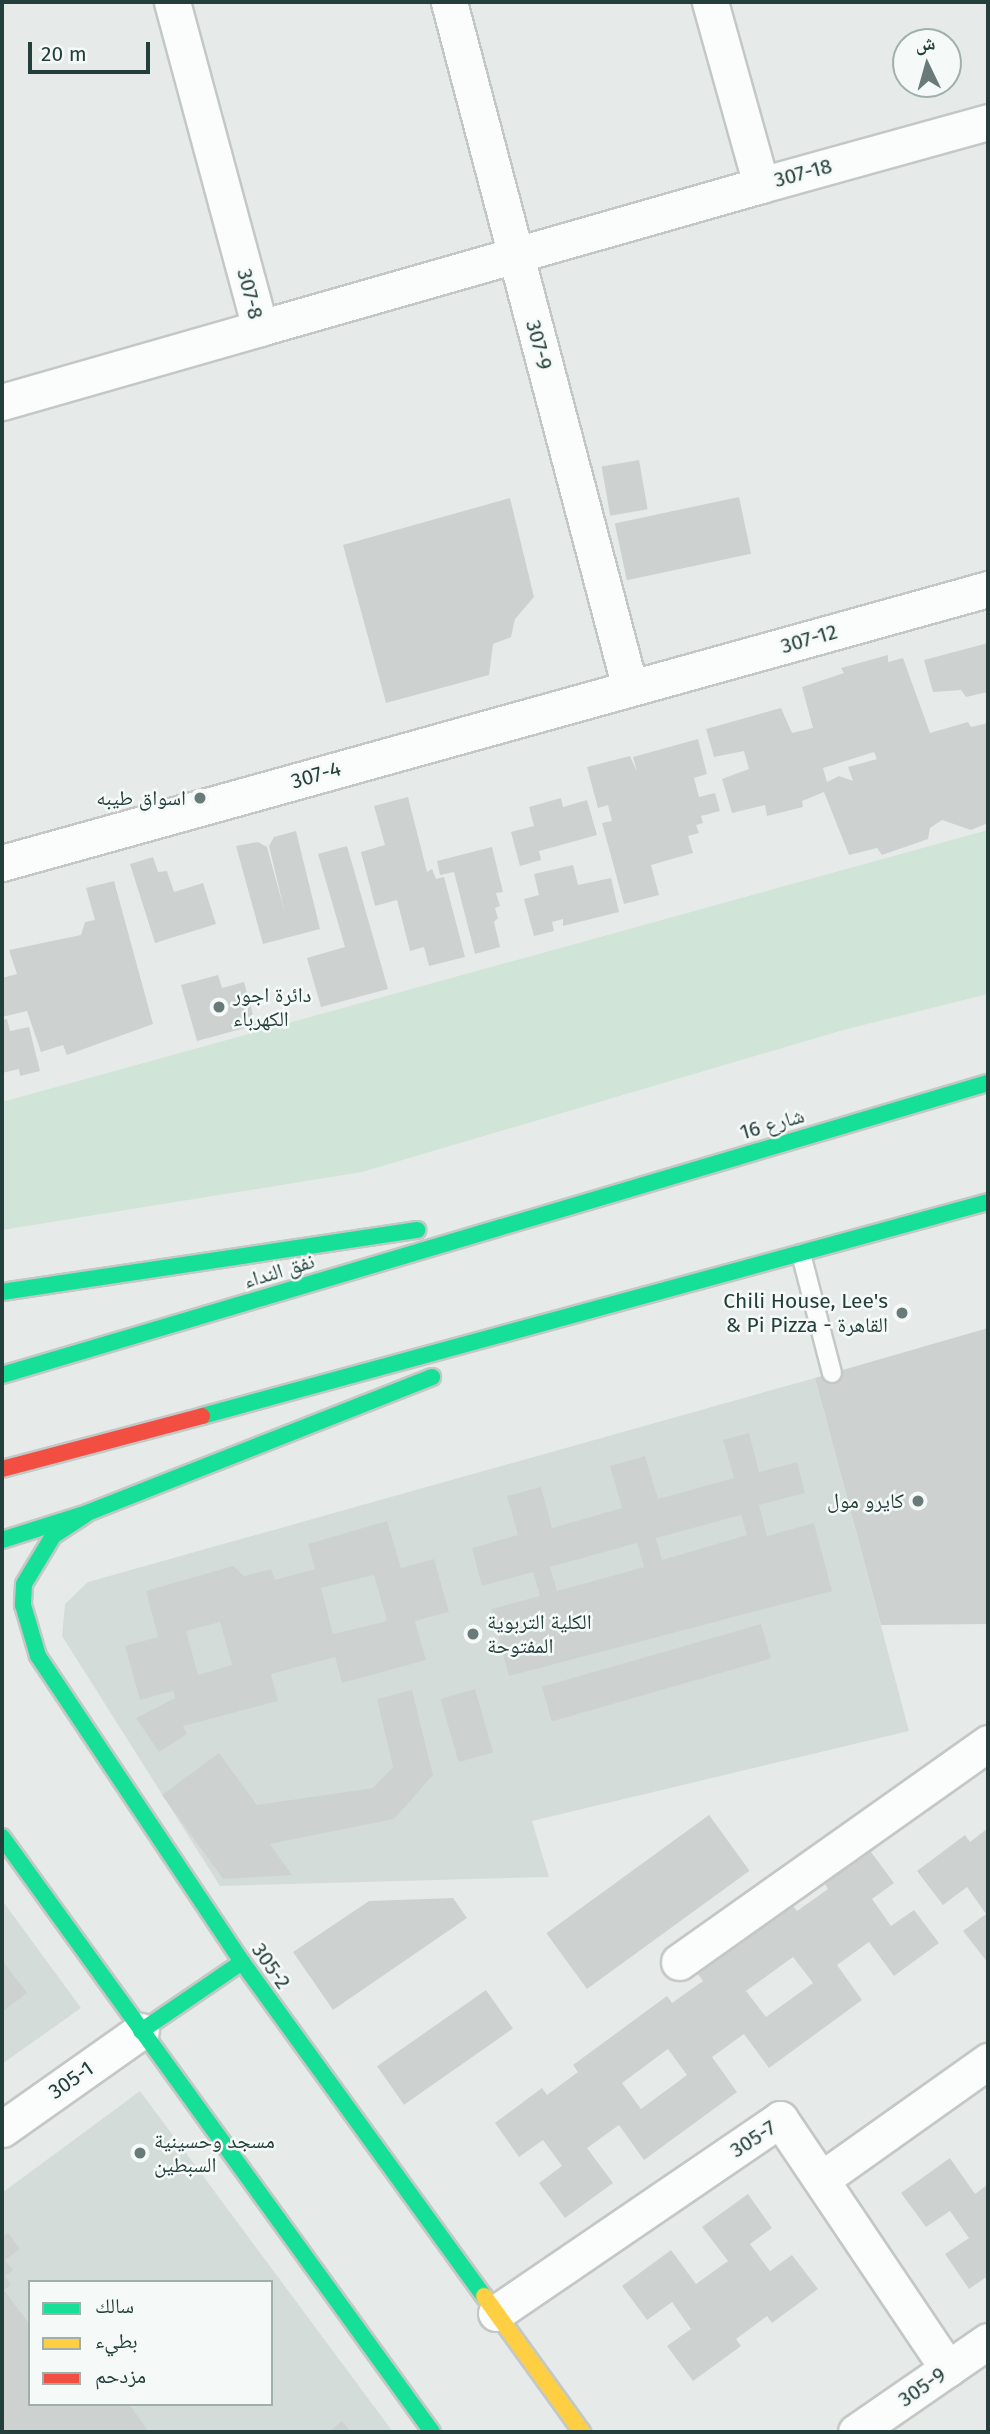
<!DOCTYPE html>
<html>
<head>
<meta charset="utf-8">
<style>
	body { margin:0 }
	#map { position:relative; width:990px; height:2434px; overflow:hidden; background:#e6ebe9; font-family:"Fira Sans","Noto Naskh Arabic",sans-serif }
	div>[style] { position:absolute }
	.built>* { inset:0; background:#d4dcda }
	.green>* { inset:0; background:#d0e4d8 }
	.building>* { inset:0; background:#cdd2d1; transform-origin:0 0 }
	.roads { filter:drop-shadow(2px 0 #c3c8c6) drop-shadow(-2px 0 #c3c8c6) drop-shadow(0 2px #c3c8c6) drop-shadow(0 -2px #c3c8c6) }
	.lane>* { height:18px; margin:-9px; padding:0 9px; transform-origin:9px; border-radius:9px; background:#fbfcfc }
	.street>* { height:35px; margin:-17.5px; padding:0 17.5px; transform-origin:17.5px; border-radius:17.5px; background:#fbfcfc }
	.fast>* { height:16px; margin:-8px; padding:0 8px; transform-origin:8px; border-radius:8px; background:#16e098 }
	.slow>* { height:16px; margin:-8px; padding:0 8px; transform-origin:8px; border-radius:8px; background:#ffcf43 }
	.jam>* { height:16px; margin:-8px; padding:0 8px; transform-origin:8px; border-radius:8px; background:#f24e42 }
	.dots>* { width:19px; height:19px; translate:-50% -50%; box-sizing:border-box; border:4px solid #f5faf8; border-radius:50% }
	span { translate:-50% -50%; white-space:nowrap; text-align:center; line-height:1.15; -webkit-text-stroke:5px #f5faf8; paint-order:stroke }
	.street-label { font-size:21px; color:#243f3b }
	.poi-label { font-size:21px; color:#243f3b }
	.right { translate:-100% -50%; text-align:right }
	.left { translate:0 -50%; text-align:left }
	.frame { position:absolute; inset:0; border:4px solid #243f3b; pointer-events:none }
	.legend { position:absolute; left:28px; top:2280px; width:245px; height:126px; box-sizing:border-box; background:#f5faf8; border:2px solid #a1afac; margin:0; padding:9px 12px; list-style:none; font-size:21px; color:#243f3b }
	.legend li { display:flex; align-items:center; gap:14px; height:35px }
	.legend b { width:35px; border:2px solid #a1afac }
	.north { position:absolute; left:892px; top:28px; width:70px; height:70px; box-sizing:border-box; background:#f5faf8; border:2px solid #a1afac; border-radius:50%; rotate:355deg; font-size:19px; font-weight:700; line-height:28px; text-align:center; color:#243f3b }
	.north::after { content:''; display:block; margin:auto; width:24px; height:32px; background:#687b78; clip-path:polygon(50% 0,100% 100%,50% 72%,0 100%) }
	.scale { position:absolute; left:28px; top:42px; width:122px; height:32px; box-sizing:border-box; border:4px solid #243f3b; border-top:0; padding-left:9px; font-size:21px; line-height:24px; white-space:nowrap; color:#243f3b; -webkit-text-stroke:5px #f5faf8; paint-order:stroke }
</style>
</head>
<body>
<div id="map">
	<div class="built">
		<div style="clip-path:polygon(815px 1378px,909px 1731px,532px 1821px,549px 1877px,220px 1886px,62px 1636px,65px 1604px,88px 1582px)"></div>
		<div style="clip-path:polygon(2px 1900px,81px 2008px,2px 2064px)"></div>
		<div style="clip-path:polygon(evenodd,140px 2091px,393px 2432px,2px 2432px,2px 2193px,140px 2091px,30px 2282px,271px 2282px,271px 2404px,30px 2404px,30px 2282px)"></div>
	</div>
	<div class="green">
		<div style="clip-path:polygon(988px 830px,988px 994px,843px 1030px,362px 1172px,2px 1230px,2px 1102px)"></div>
	</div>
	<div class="building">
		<div style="left:639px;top:460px;width:50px;height:38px;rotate:80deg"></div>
		<div style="left:739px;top:497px;width:58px;height:127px;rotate:78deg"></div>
		<div style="clip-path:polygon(510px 498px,534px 597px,515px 619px,511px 637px,493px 644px,489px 675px,386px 703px,343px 545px)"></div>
		<div style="clip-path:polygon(988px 643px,988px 692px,966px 697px,961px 690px,933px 692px,924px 660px)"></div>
		<div style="clip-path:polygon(evenodd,888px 655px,888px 662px,903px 658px,930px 733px,968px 722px,971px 727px,988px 723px,988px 823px,971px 830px,942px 820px,930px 828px,928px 839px,882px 855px,877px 848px,849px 855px,824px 792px,802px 801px,803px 807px,767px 816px,765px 805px,732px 813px,722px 779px,749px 769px,744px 751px,714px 757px,706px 729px,781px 708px,792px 733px,813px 728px,802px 687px,844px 673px,841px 668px,888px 655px,874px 752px,877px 759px,848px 767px,853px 781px,839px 776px,827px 782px,823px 768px,874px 752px)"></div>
		<div style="clip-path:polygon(698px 739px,707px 774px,694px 778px,699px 797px,715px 793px,720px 811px,701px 816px,703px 823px,696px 825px,699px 833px,688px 836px,693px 853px,651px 865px,659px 895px,624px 904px,602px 823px,612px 821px,608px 805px,598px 808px,587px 767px,630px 756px,637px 772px,633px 757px)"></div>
		<div style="clip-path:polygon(408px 797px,427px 872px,432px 869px,436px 879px,444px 877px,465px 957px,429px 966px,424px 947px,410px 951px,397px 900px,375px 906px,361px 852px,385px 845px,374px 806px)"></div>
		<div style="clip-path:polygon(561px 798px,563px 807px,587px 800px,597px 835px,539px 851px,541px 860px,520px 866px,511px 832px,534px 826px,529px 807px)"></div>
		<div style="clip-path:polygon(296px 831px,320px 929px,263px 944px,236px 846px,258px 842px,267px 847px,285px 913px,269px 846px,274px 837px)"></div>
		<div style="clip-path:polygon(347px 846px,388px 989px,321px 1007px,307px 958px,345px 947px,318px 854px)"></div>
		<div style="clip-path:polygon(492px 847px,503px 892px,496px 893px,500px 906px,495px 908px,498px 918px,494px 922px,500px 947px,475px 954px,454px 872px,440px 875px,437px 861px)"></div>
		<div style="clip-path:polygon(153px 857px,158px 872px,167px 871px,174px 892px,203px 883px,216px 924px,155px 943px,130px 864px)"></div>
		<div style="clip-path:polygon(573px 865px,578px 885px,611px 878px,619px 912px,563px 926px,563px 919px,552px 922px,554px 931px,534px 936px,524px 899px,539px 895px,534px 874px)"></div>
		<div style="clip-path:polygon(114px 881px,153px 1024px,67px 1055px,63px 1045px,41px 1052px,27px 1011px,2px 1017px,2px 978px,17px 974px,9px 950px,81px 935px,85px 922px,95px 920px,86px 888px)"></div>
		<div style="clip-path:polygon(218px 975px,222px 988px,244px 982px,256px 1025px,197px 1041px,181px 985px)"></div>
		<div style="clip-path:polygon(7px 1019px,10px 1031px,29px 1027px,40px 1071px,20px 1076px,19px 1069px,2px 1073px,2px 1020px)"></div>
		<div style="clip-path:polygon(988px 1328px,988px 1624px,881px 1625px,815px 1378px)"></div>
		<div style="clip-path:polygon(evenodd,749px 1433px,759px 1472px,797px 1462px,805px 1493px,759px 1505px,767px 1536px,814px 1523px,832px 1591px,509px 1676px,491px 1609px,540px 1596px,533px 1572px,482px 1586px,472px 1548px,518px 1535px,507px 1496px,541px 1487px,552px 1528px,622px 1508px,610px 1466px,645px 1456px,658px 1499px,734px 1478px,723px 1440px,749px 1433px,741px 1515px,747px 1535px,662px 1560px,656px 1538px,741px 1515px,749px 1433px,637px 1543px,644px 1567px,557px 1591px,550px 1567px,637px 1543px)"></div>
		<div style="clip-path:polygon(evenodd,387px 1521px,401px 1568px,434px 1559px,449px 1612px,415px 1621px,426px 1660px,342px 1683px,335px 1657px,271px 1674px,278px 1701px,183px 1726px,187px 1734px,159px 1752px,136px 1718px,175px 1698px,173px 1691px,140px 1700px,125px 1646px,158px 1637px,146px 1591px,233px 1566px,244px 1576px,271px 1569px,275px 1580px,315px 1569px,308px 1544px,387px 1521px,374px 1575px,387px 1621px,333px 1634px,321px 1588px,374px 1575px,387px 1521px,220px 1622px,232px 1665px,198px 1675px,186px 1631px,220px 1622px)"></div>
		<div style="left:761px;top:1624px;width:36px;height:228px;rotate:74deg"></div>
		<div style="left:475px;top:1689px;width:66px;height:36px;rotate:74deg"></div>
		<div style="clip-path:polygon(412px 1690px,433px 1775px,394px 1819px,270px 1844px,292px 1875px,223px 1879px,162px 1795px,219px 1753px,257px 1805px,373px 1788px,393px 1767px,377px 1699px)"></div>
		<div style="left:709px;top:1815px;width:69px;height:201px;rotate:54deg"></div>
		<div style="clip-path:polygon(988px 1828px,988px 1963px,963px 1931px,986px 1914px,967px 1887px,943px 1905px,917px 1871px,965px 1835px,970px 1842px)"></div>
		<div style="clip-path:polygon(evenodd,868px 1848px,894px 1883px,872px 1899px,891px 1926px,914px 1910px,939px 1943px,894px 1976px,869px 1942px,837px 1965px,862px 2000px,769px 2068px,744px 2034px,712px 2057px,737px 2092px,644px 2160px,619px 2125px,587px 2148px,613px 2183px,565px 2218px,539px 2183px,562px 2166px,543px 2140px,519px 2157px,495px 2123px,542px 2088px,547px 2095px,578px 2072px,573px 2065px,667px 1996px,672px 2003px,703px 1981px,698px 1974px,792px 1905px,797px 1911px,828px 1889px,823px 1881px,868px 1848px,793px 1957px,813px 1983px,766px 2017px,746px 1991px,793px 1957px,868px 1848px,668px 2049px,687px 2075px,641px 2109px,622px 2083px,668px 2049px)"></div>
		<div style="clip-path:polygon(453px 1898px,467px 1918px,333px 2010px,293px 1952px,369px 1901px)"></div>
		<div style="clip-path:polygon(2px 1960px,27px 1993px,2px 2012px)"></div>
		<div style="left:486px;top:1990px;width:47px;height:133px;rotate:55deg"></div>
		<div style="clip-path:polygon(950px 2158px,975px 2194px,988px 2184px,988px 2276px,969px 2289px,945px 2254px,969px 2238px,950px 2211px,926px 2227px,901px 2193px)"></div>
		<div style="clip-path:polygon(748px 2194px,772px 2228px,750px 2244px,770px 2271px,792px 2255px,818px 2289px,772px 2323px,767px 2316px,736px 2339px,741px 2346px,693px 2381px,667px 2346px,691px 2329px,672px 2302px,647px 2320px,622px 2286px,671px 2250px,696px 2284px,728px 2261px,702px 2227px)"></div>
		<div style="clip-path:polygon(8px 2233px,20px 2249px,5px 2260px,13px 2270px,5px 2276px,11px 2285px,4px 2290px,30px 2325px,30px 2404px,129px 2404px,149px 2432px,2px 2432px,2px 2237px)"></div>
		<div style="clip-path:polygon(342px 2421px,351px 2432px,328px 2432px)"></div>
	</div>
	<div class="roads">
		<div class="lane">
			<div style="left:801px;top:1254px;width:123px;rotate:75.4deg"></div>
		</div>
		<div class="street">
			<div style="left:449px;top:2px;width:709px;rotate:75.22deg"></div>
			<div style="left:710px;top:2px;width:190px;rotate:74.4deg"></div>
			<div style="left:761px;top:185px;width:236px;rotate:-15.5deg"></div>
			<div style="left:260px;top:328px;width:521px;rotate:-15.93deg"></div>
			<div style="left:2px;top:402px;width:268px;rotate:-16deg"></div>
			<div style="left:260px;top:328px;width:338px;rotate:-105.1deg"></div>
			<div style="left:2px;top:863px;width:1023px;rotate:-15.53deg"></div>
			<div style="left:679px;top:1962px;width:379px;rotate:-35.3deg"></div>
			<div style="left:2px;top:2129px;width:170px;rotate:-35.2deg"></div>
			<div style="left:822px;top:2179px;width:204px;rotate:-35.4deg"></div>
			<div style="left:496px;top:2313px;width:344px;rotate:-34.3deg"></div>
			<div style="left:780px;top:2119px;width:301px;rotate:56.1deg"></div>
			<div style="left:856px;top:2432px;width:160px;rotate:-34.6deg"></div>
		</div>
		<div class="fast">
			<div style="left:2px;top:1292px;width:420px;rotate:-8.5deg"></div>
			<div style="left:2px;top:1375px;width:1028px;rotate:-16.5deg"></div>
			<div style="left:202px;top:1416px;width:815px;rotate:-15.23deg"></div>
			<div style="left:85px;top:1515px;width:38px;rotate:147deg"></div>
			<div style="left:53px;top:1536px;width:56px;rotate:121.1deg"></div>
			<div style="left:24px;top:1584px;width:21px;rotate:93deg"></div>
			<div style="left:23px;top:1605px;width:53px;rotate:73.6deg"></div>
			<div style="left:38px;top:1656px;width:368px;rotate:56.3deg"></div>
			<div style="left:242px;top:1962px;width:412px;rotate:54.1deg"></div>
			<div style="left:2px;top:1540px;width:89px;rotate:-17.6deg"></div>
			<div style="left:87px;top:1513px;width:371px;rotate:-21.5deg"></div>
			<div style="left:2px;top:1837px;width:734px;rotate:54.14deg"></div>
			<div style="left:141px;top:2031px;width:122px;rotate:-34.3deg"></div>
		</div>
		<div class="slow">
			<div style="left:484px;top:2296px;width:168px;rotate:54.2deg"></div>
		</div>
		<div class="jam">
			<div style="left:2px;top:1469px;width:207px;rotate:-14.8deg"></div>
		</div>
	</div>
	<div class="dots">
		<div style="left:200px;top:798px;background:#687b78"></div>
		<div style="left:219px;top:1007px;background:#687b78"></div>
		<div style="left:902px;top:1313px;background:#687b78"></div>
		<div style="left:918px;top:1501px;background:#687b78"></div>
		<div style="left:473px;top:1634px;background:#687b78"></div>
		<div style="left:140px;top:2153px;background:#687b78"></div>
	</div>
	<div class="street-label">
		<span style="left:803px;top:173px;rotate:-15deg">307-18</span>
		<span style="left:250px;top:294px;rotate:76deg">307-8</span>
		<span style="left:539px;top:345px;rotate:75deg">307-9</span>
		<span style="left:809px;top:639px;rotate:-16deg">307-12</span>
		<span style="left:316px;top:775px;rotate:-16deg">307-4</span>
		<span style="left:772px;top:1124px;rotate:-16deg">شارع 16</span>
		<span style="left:279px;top:1271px;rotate:-17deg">نفق النداء</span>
		<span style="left:271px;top:1966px;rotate:55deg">305-2</span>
		<span style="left:71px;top:2080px;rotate:-35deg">305-1</span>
		<span style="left:753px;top:2139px;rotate:-33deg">305-7</span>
		<span style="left:922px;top:2387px;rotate:-35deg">305-9</span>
	</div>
	<div class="poi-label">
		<span class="right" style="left:186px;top:798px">اسواق طيبه</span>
		<span class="left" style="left:233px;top:1007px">دائرة اجور<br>الكهرباء</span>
		<span class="right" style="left:888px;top:1313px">Chili House, Lee's<br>&amp; Pi Pizza - القاهرة</span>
		<span class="right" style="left:904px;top:1501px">كايرو مول</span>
		<span class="left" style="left:487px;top:1634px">الكلية التربوية<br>المفتوحة</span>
		<span class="left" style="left:154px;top:2153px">مسجد وحسينية<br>السبطين</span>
	</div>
	<div class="frame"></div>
	<ul class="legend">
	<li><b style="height:9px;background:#16e098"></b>سالك</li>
	<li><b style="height:9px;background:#ffcf43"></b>بطيء</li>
	<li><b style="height:9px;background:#f24e42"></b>مزدحم</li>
	</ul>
	<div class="north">ش</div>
	<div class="scale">20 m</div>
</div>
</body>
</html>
